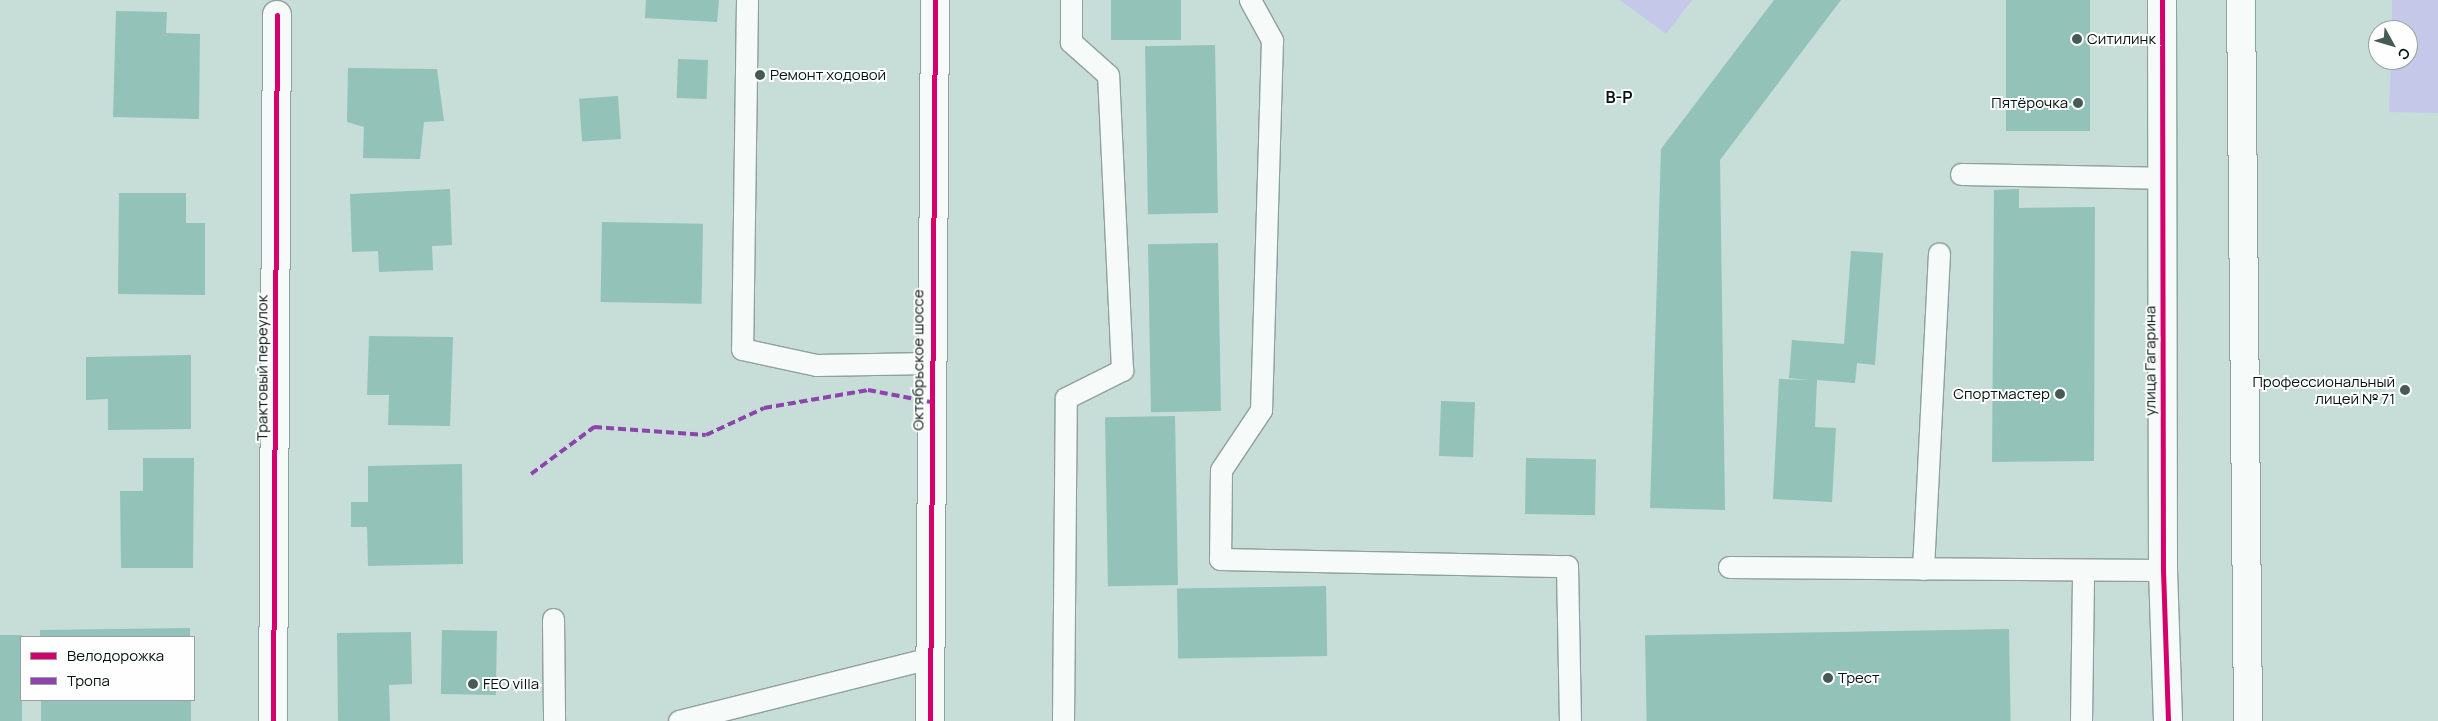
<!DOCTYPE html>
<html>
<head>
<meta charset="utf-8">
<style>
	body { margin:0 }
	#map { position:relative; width:2438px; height:721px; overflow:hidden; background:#c6ded7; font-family:Manrope,sans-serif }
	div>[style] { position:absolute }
	.green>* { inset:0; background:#c6c8e9 }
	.building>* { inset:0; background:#92c2b8; transform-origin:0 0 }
	.roads { filter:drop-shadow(1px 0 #8ea19c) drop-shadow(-1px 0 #8ea19c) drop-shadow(0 1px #8ea19c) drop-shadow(0 -1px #8ea19c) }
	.service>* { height:21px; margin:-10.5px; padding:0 10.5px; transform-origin:10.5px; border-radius:10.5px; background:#f6faf9 }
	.minor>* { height:28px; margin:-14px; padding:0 14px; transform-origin:14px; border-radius:14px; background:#f6faf9 }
	.tertiary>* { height:28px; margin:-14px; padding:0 14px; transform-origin:14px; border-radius:14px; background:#f6faf9 }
	.quiet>* { height:4px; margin-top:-2px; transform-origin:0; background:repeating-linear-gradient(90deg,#8e44ad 0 8px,transparent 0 12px) }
	.cycleway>* { height:5px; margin:-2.5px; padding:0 2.5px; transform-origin:2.5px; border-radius:2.5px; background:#d6006c }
	.dots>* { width:14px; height:14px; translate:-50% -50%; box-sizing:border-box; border:2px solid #fefefe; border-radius:50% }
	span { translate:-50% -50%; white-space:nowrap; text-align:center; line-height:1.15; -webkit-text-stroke:4px #fefefe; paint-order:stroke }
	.poi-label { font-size:15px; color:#03130e }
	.left { translate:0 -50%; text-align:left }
	.right { translate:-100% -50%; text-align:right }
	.street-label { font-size:15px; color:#03130e }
	.neighbourhood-label { font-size:16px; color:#03130e; font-weight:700 }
	.legend { position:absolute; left:20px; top:636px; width:175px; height:65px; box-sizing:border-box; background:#fefefe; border:1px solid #9aa09e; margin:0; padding:6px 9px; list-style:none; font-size:15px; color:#03130e }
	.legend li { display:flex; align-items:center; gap:10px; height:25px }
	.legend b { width:25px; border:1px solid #9aa09e }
	.north { position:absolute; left:2368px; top:20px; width:50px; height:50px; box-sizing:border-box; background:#fefefe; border:1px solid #9aa09e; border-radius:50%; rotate:129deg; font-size:14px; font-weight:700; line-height:20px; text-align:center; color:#03130e }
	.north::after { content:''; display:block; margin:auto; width:18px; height:22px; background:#475a54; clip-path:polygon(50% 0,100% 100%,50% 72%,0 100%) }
</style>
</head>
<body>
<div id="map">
	<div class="green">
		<div style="clip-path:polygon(1620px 0,1692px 0,1666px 34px)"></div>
		<div style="clip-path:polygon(2392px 0,2438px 0,2438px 113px,2389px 112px,2391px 60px,2408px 60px,2408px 30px,2392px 30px)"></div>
	</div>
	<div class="building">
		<div style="clip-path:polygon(646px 0,719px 0,717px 22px,645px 18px)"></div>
		<div style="left:1111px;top:0;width:70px;height:40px"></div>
		<div style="clip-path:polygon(1774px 0,1841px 0,1720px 160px,1725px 510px,1650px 508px,1661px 149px)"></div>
		<div style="left:2006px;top:0;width:84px;height:131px"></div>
		<div style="clip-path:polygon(116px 11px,167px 12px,166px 33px,200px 34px,199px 119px,113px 117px)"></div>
		<div style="left:1215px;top:45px;width:168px;height:70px;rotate:89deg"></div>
		<div style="left:678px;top:59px;width:30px;height:39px;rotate:2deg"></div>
		<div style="clip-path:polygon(348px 68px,437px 69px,444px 121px,424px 122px,420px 159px,363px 158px,364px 127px,347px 122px)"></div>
		<div style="left:618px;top:96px;width:43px;height:39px;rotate:86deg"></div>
		<div style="clip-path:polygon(450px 189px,452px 245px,432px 246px,433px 270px,379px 272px,378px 251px,352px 252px,350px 194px)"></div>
		<div style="clip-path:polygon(2019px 189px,2019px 208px,2095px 207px,2094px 461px,1992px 462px,1994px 190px)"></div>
		<div style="clip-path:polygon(119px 193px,186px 193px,186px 223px,205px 223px,205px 295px,118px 294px)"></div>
		<div style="left:602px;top:222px;width:101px;height:80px;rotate:1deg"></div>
		<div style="left:1218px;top:243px;width:168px;height:70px;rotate:89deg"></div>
		<div style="clip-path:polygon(1851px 251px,1883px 253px,1875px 365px,1857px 363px,1855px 383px,1817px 380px,1815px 427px,1836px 428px,1832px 502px,1773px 499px,1779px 379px,1810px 380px,1789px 378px,1792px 340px,1844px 344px)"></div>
		<div style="clip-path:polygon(369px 336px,453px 337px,450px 426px,388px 425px,389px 395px,367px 395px)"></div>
		<div style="clip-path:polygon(191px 355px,191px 429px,108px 430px,108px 399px,86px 400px,86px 357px)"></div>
		<div style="left:1441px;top:401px;width:34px;height:55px;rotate:2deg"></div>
		<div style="left:1175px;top:416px;width:169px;height:70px;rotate:89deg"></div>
		<div style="clip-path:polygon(143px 458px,194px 458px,193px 568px,121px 568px,120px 491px,143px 491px)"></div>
		<div style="left:1526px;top:458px;width:70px;height:56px;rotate:1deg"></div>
		<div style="clip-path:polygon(462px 464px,463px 564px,368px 566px,367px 527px,351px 527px,351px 502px,368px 502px,368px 466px)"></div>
		<div style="left:1326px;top:586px;width:70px;height:149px;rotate:89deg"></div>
		<div style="clip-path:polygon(190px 628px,190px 637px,40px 637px,40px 630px)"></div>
		<div style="left:2009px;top:629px;width:92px;height:364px;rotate:89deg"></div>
		<div style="left:442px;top:630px;width:55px;height:64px;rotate:1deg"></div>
		<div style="clip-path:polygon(411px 632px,412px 684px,389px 685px,390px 721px,338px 721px,337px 633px)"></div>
		<div style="left:0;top:635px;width:22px;height:86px"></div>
		<div style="left:41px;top:700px;width:150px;height:21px"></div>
	</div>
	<div class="roads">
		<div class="service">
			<div style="left:747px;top:0;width:349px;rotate:90.8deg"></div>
			<div style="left:742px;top:349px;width:76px;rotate:12.2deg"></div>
			<div style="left:816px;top:365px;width:115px;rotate:-1deg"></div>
			<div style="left:1250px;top:0;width:46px;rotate:61.2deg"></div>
			<div style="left:1272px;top:40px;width:370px;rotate:91.7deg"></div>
			<div style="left:1261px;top:410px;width:72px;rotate:123.7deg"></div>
			<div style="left:1221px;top:470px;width:89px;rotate:90.6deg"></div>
			<div style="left:1220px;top:559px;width:347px;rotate:1.2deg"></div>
			<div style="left:1567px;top:566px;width:155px;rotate:88.9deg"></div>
			<div style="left:1961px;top:174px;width:201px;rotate:1.1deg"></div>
			<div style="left:1729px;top:567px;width:434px;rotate:0.4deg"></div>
			<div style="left:1923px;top:569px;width:316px;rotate:-87.1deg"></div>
			<div style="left:553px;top:619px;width:102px;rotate:89.4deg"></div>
			<div style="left:679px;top:721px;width:259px;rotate:-14.1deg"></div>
			<div style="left:1063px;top:721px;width:323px;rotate:-89.5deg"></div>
			<div style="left:1066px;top:398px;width:63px;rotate:-26.6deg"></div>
			<div style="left:1122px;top:370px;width:295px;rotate:-92.7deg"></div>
			<div style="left:1108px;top:75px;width:50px;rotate:-138.3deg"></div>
			<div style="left:1071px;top:42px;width:42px;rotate:-90deg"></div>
			<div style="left:2081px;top:721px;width:151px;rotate:-89.2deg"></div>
		</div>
		<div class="minor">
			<div style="left:273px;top:721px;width:706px;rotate:-89.68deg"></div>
			<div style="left:930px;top:721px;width:721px;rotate:-89.6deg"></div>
		</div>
		<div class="tertiary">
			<div style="left:2162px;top:0;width:570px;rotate:89.9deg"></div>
			<div style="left:2163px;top:570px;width:151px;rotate:88.1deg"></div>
			<div style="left:2241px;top:0;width:721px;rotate:89.44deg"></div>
		</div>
	</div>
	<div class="quiet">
		<div style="left:531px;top:474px;width:79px;rotate:-36.7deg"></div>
		<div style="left:594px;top:427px;width:112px;rotate:4.1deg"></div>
		<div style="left:706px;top:435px;width:64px;rotate:-25deg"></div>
		<div style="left:764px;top:408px;width:106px;rotate:-9.8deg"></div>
		<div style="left:868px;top:390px;width:64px;rotate:10.8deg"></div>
	</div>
	<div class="cycleway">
		<div style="left:2162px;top:0;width:570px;rotate:89.9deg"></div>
		<div style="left:2163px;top:570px;width:151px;rotate:88.1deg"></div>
		<div style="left:273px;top:721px;width:706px;rotate:-89.68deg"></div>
		<div style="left:930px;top:721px;width:721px;rotate:-89.6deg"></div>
	</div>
	<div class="dots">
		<div style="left:2077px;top:39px;background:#475a54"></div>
		<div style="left:760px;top:75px;background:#475a54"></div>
		<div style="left:2078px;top:103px;background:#475a54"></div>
		<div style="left:2405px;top:390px;background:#475a54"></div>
		<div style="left:2060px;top:394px;background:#475a54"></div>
		<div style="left:1828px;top:678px;background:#475a54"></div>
		<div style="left:473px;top:684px;background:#475a54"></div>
	</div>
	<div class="poi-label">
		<span class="left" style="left:2087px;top:39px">Ситилинк</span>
		<span class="left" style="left:770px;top:75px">Ремонт ходовой</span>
		<span class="right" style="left:2068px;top:103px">Пятёрочка</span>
		<span class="right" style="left:2395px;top:390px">Профессиональный<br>лицей № 71</span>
		<span class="right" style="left:2050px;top:394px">Спортмастер</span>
		<span class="left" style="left:1838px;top:678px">Трест</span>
		<span class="left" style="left:483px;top:684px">FEO villa</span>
	</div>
	<div class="street-label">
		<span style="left:918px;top:360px;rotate:-90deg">Октябрьское шоссе</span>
		<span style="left:2150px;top:361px;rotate:-90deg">улица Гагарина</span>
		<span style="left:262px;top:368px;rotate:-90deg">Трактовый переулок</span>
	</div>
	<div class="neighbourhood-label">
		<span style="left:1619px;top:97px">В-Р</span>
	</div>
	<ul class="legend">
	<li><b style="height:6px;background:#d6006c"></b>Велодорожка</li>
	<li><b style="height:6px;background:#8e44ad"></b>Тропа</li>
	</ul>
	<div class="north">С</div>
</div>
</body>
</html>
